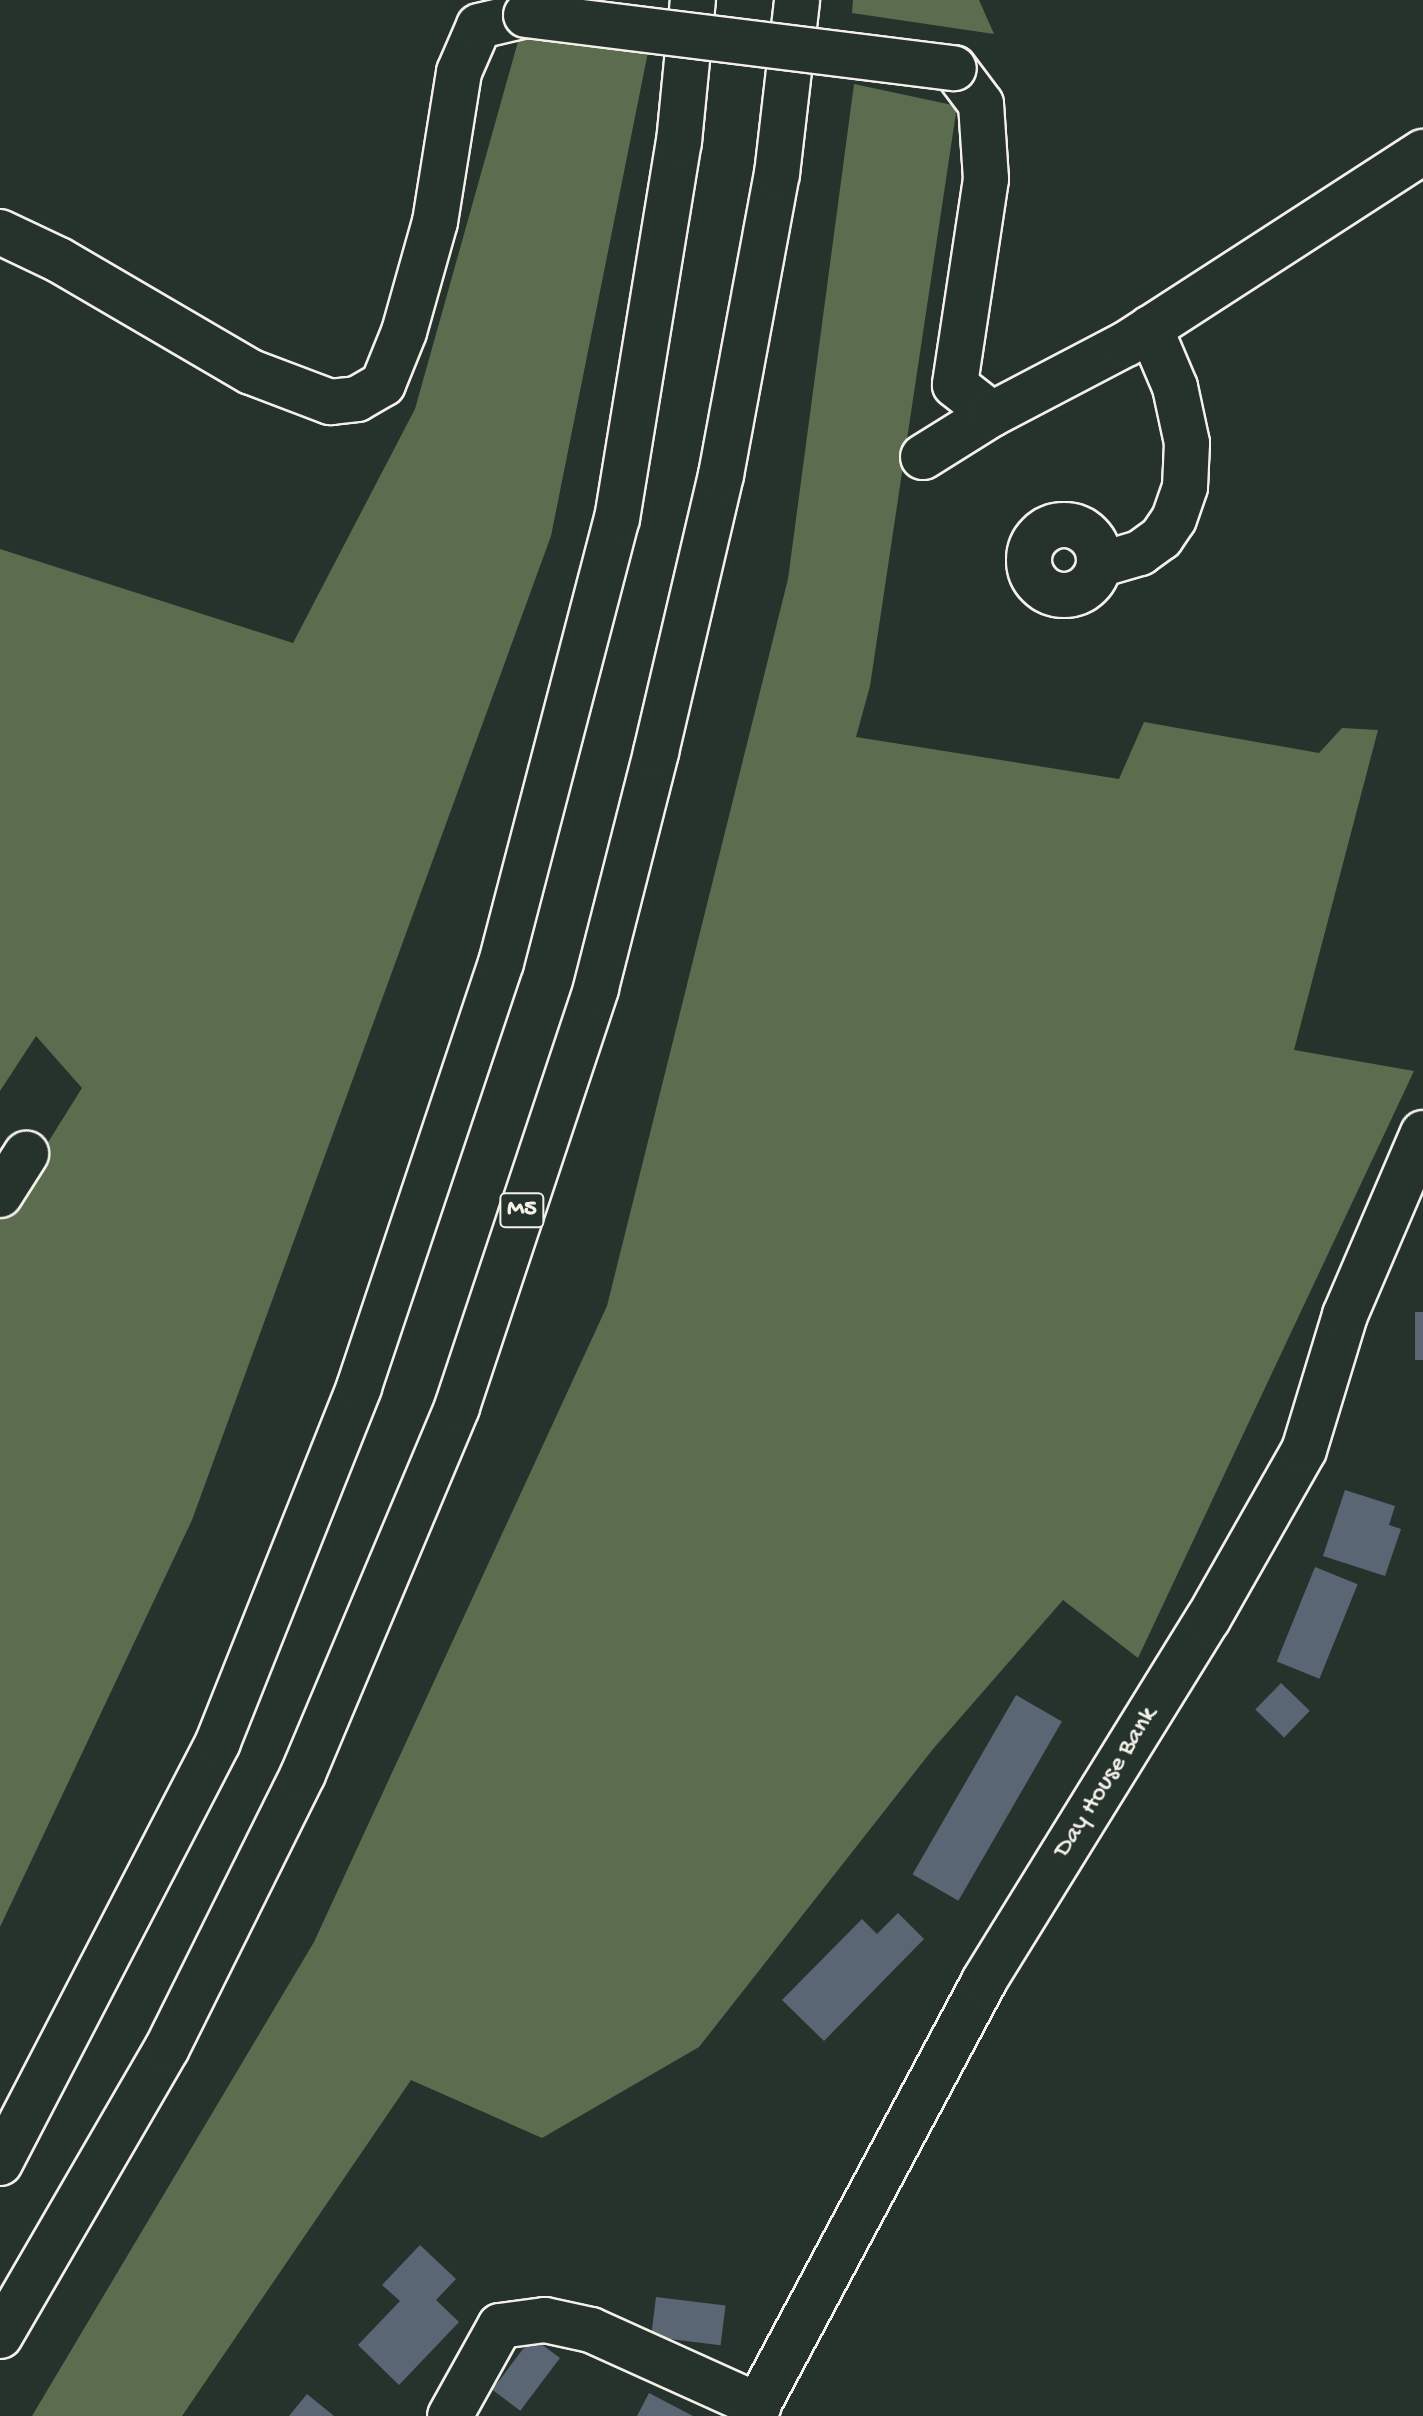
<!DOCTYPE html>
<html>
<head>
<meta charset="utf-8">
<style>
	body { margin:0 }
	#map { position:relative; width:1423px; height:2416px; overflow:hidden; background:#26332d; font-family:"Gochi Hand",sans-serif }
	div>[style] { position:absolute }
	.green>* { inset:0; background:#5c6c4f }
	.building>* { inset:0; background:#5a6674; transform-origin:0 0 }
	.roads { filter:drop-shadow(2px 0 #f4f1e8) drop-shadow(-2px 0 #f4f1e8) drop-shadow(0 2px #f4f1e8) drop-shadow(0 -2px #f4f1e8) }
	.minor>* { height:44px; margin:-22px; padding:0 22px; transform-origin:22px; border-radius:22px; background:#26332d }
	.minor>.ring { margin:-22px; padding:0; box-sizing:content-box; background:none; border:44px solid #26332d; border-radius:50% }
	.highway>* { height:44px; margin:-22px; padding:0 22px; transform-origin:22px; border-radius:22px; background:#26332d }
	.bridges { filter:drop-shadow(2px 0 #f4f1e8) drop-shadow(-2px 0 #f4f1e8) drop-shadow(0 2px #f4f1e8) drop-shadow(0 -2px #f4f1e8) }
	.minor-bridge>* { height:44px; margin:-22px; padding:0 22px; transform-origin:22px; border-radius:22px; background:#26332d }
	span { translate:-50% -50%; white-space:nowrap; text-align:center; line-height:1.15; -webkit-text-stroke:7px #26332d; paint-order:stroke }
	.shield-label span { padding:2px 6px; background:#26332d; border:2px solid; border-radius:6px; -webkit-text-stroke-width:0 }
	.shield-label { font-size:24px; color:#f4f1e8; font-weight:700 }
	.street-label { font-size:26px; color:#f4f1e8 }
</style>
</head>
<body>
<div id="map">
	<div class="green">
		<div style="clip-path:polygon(853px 0,979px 0,994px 34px,852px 13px)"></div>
		<div style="clip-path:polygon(519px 38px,648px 52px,551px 536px,192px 1520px,0 1927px,0 1219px,82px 1088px,36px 1036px,0 1091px,0 549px,293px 643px,415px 409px)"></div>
		<div style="clip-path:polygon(854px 84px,957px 106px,870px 686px,856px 737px,1119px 779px,1144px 722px,1319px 753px,1342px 728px,1378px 730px,1294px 1050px,1414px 1071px,1138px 1658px,1063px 1600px,933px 1749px,699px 2047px,542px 2138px,411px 2080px,182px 2416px,32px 2416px,314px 1942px,607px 1306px,788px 579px)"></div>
	</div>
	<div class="building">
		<div style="left:1415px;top:1312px;width:8px;height:48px"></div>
		<div style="clip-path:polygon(1345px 1490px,1395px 1506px,1389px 1525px,1401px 1529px,1385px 1576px,1323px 1556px)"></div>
		<div style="left:1315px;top:1567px;width:46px;height:102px;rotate:22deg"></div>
		<div style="left:1281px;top:1683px;width:40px;height:37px;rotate:44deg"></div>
		<div style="left:1016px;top:1695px;width:53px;height:207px;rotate:30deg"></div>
		<div style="clip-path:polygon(898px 1913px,924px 1939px,824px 2041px,782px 2000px,862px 1919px,877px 1934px)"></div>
		<div style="clip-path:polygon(420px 2245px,456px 2279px,436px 2300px,459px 2322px,399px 2385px,358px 2345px,400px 2301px,382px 2285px)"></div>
		<div style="left:656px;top:2297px;width:70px;height:40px;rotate:7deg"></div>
		<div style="left:532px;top:2337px;width:35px;height:66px;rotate:37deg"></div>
		<div style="clip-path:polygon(649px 2393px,693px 2416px,637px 2416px)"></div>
		<div style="clip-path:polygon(307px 2394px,334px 2416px,289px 2416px)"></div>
	</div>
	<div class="roads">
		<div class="minor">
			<div style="left:954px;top:68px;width:45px;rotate:53.1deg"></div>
			<div style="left:981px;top:104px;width:75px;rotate:86.2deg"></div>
			<div style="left:986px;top:179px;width:208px;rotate:98.6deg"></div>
			<div style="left:955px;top:385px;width:47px;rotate:38.1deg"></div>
			<div style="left:0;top:232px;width:65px;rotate:25.4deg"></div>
			<div style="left:59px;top:260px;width:222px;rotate:30.3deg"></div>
			<div style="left:251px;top:372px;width:85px;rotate:20.8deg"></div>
			<div style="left:330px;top:402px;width:27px;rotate:-6deg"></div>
			<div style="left:357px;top:399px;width:30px;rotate:-30deg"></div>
			<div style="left:383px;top:384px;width:56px;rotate:-68deg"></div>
			<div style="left:404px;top:332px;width:114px;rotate:-74.3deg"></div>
			<div style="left:435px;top:222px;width:152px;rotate:-80.9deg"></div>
			<div style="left:459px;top:72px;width:50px;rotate:-66.5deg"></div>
			<div style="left:479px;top:26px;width:48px;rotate:-13.2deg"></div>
			<div style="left:923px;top:457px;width:81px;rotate:-31.9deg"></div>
			<div style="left:992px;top:414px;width:151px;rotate:-27.6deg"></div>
			<div style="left:1126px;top:344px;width:354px;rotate:-32.9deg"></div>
			<div class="ring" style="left:1029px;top:525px;width:26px;height:26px"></div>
			<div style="left:1099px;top:565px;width:43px;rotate:-16.3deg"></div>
			<div style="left:1140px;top:553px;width:26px;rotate:-36deg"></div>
			<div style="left:1161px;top:538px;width:23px;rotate:-56deg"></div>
			<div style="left:1174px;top:519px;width:34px;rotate:-71deg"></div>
			<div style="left:1185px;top:487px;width:44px;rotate:-87.4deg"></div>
			<div style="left:1187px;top:443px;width:57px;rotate:-102.1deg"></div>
			<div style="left:1175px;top:387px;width:64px;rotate:-113deg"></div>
			<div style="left:0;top:1195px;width:49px;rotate:-57.6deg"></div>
			<div style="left:450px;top:2416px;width:103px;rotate:-60.9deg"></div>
			<div style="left:500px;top:2326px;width:45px;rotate:-7.6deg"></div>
			<div style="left:545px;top:2320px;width:47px;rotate:12.3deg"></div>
			<div style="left:591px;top:2330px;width:184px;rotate:24.3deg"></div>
			<div style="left:752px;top:2416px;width:493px;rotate:-61.9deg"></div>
			<div style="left:984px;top:1981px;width:426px;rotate:-58.3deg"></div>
			<div style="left:1208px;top:1619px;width:194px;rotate:-60.4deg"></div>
			<div style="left:1304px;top:1450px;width:141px;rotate:-73.1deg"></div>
			<div style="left:1345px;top:1315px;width:198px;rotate:-66.8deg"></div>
		</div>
		<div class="highway">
			<div style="left:0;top:2163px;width:474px;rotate:-62.6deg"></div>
			<div style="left:218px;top:1742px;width:382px;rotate:-68.3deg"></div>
			<div style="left:359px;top:1387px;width:447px;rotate:-71.5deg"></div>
			<div style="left:501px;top:963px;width:459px;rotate:-75.4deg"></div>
			<div style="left:617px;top:519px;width:382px;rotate:-80.7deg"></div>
			<div style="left:679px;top:142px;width:143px;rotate:-84.4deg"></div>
			<div style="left:0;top:2336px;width:333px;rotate:-59.9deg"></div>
			<div style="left:167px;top:2048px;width:306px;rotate:-63.6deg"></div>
			<div style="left:303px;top:1774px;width:398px;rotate:-67.2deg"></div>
			<div style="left:457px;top:1407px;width:441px;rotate:-71.6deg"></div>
			<div style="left:596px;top:988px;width:244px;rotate:-75.7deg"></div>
			<div style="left:656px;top:752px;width:285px;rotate:-76.8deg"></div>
			<div style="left:721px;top:475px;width:306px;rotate:-79.5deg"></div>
			<div style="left:777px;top:174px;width:175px;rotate:-83.4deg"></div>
		</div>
	</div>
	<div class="bridges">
		<div class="minor-bridge">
			<div style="left:526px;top:15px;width:431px;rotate:7.1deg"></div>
		</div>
	</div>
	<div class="shield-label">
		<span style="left:522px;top:1210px">M5</span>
	</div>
	<div class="street-label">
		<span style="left:1107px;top:1783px;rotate:-58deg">Day House Bank</span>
	</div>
</div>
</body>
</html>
